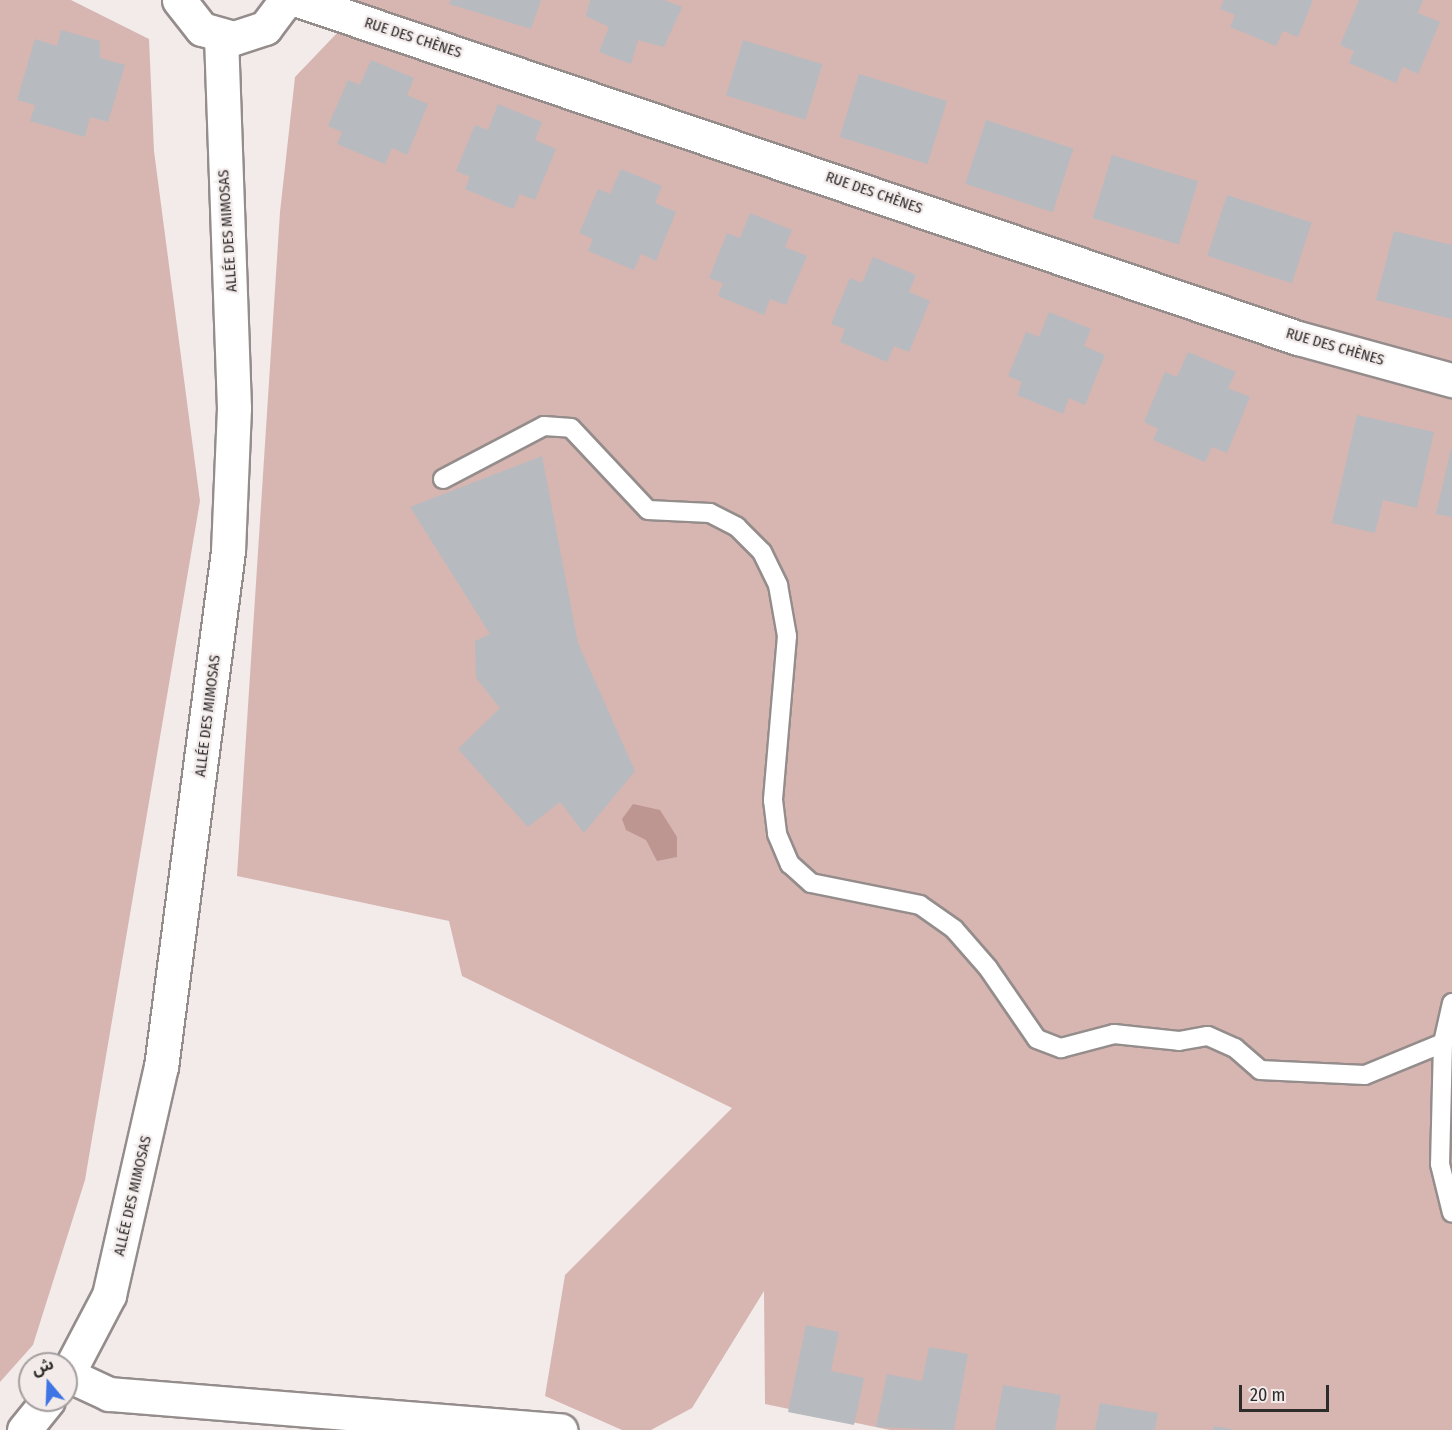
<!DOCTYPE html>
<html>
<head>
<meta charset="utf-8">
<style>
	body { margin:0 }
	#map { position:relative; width:1452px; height:1430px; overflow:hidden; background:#f2ebea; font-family:"Fira Sans Condensed","Noto Sans Arabic",sans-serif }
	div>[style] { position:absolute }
	.green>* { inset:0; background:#d7b6b2 }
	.water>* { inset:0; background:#bd9591 }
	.building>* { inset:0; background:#b7babf; transform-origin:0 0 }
	.roads { filter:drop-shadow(2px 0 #948d8c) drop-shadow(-2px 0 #948d8c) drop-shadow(0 2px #948d8c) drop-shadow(0 -2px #948d8c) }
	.lane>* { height:18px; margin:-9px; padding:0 9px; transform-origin:9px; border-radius:9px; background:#fff }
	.street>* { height:33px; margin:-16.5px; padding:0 16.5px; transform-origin:16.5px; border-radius:16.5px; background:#fff }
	span { translate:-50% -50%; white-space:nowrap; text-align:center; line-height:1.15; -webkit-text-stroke:4.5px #f2ebea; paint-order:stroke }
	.street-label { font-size:15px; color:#2e2b2b }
	.north { position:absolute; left:18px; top:1352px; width:60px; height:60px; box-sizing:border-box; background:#f2ebea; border:2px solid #a49e9e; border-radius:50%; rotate:341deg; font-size:16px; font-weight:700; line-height:24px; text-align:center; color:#2e2b2b }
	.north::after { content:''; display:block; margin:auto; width:21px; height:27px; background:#3f74e4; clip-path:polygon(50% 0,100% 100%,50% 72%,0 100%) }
	.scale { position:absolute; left:1239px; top:1385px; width:90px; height:27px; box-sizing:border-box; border:3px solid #2e2b2b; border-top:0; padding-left:8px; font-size:18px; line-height:21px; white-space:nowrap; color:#2e2b2b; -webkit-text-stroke:4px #f2ebea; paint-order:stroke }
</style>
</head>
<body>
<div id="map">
	<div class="green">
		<div style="clip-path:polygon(0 0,71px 0,149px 39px,154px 151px,200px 501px,85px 1180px,33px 1345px,0 1382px)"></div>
		<div style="clip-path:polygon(328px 0,1452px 0,1452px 1430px,890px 1430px,765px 1404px,764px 1291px,692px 1408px,651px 1430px,622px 1430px,545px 1396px,565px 1275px,732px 1108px,462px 976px,449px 921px,237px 876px,280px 212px,295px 77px,338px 32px)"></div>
	</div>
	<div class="water">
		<div style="clip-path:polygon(633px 804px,660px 810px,677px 837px,677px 857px,657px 861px,646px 840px,626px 830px,622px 819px)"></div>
	</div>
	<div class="building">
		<div style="clip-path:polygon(451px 0,541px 0,531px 29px,449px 4px)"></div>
		<div style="clip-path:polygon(590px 0,664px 0,682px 7px,664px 47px,638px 40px,631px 64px,599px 52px,609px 27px,586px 16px)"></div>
		<div style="clip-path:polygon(1224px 0,1313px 0,1298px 37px,1283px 31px,1276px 46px,1230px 27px,1235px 15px,1220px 9px)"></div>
		<div style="clip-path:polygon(1359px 0,1423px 0,1418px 13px,1440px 22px,1418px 74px,1403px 67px,1396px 83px,1349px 63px,1354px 51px,1340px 45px)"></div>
		<div style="clip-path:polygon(61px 30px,100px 41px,100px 58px,125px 65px,108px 122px,90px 117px,85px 137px,30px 121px,35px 105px,17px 100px,35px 39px,57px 46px)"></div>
		<div style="left:743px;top:40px;width:83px;height:58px;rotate:17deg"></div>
		<div style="clip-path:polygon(371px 60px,414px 78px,407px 95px,428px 104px,407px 155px,392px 148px,385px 164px,337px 144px,342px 132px,328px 126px,348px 80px,360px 85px)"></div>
		<div style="left:859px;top:74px;width:92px;height:66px;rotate:17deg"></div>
		<div style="clip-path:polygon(498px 104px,542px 122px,535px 140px,556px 149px,535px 200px,520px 194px,513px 209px,465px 189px,470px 177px,456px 171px,475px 125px,488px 130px)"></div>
		<div style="left:986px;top:120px;width:92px;height:67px;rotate:18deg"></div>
		<div style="left:1112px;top:155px;width:90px;height:66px;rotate:17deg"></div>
		<div style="clip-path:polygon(621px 169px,662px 186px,655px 203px,676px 212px,656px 261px,641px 254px,634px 270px,588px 251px,593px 239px,579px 233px,598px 189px,610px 194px)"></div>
		<div style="left:1227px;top:195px;width:89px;height:64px;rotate:18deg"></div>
		<div style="clip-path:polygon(750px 213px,792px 230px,785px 247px,807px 256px,786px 305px,770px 299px,764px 315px,718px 296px,723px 283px,709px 278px,727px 233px,740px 238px)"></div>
		<div style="clip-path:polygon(1394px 231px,1452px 245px,1452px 319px,1376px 300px)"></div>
		<div style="clip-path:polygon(873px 257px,916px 275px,909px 292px,930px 301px,909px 352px,894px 346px,887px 362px,840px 342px,845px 329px,831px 324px,850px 278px,862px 283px)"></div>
		<div style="clip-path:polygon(1049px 312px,1091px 329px,1084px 346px,1105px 355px,1085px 405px,1069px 398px,1063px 414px,1017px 395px,1022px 382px,1008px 376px,1026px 332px,1039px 337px)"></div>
		<div style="clip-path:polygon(1188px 352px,1236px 372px,1228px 388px,1250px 397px,1227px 453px,1212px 447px,1205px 462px,1153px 440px,1158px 429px,1144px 422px,1165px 372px,1177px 377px)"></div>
		<div style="clip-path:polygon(1357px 415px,1434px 432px,1417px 508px,1383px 500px,1375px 533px,1332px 523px)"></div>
		<div style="clip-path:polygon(1451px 449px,1452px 449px,1452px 517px,1436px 514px)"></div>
		<div style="clip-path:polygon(542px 456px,578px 643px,635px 771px,584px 833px,560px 802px,528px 827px,458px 749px,500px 708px,476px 678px,475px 641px,490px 634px,410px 507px)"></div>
		<div style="clip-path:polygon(806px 1325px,839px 1332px,831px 1371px,864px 1378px,854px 1425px,788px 1412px)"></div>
		<div style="clip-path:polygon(929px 1347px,968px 1354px,954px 1430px,876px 1427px,887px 1374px,922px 1381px)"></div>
		<div style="clip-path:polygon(1003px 1385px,1061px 1395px,1055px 1430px,995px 1430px)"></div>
		<div style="clip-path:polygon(1100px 1403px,1158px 1413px,1155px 1430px,1095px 1430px)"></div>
		<div style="clip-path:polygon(1214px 1426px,1232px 1429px,1232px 1430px,1213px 1430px)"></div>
	</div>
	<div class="roads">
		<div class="lane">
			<div style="left:443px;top:479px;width:114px;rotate:-27.7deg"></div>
			<div style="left:544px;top:426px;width:27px;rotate:4deg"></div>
			<div style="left:571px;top:428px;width:112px;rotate:46.8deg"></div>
			<div style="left:648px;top:510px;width:62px;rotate:2.8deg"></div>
			<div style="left:710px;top:513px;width:30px;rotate:27deg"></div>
			<div style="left:737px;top:527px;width:35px;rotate:45deg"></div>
			<div style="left:762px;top:552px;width:37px;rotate:64deg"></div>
			<div style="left:778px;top:585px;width:52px;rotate:80deg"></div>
			<div style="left:787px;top:636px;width:165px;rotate:94.9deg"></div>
			<div style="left:773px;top:800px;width:34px;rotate:83deg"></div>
			<div style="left:777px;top:834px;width:33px;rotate:67deg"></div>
			<div style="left:790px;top:864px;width:28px;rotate:42deg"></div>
			<div style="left:811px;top:883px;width:111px;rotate:11.4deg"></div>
			<div style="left:920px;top:905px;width:42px;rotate:35.2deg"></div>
			<div style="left:954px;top:929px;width:52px;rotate:48.9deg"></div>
			<div style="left:988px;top:968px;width:86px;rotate:55.4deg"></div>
			<div style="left:1037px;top:1039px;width:26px;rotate:21deg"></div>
			<div style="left:1061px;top:1048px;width:55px;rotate:-14.8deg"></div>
			<div style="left:1114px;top:1034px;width:65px;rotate:6.1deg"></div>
			<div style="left:1179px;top:1041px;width:29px;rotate:-10deg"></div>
			<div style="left:1208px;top:1036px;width:30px;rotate:24deg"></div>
			<div style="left:1235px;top:1048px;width:33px;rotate:41deg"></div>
			<div style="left:1260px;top:1070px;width:105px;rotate:2.7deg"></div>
			<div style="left:1365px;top:1075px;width:84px;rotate:-22.3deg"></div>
			<div style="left:1452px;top:1003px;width:41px;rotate:102.7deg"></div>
			<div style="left:1443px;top:1043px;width:121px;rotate:91.4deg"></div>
			<div style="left:1440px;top:1164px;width:50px;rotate:76.2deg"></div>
		</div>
		<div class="street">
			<div style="left:179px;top:0;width:37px;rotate:52deg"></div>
			<div style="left:202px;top:29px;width:33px;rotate:16deg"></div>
			<div style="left:234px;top:38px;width:33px;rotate:-18deg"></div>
			<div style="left:265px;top:28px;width:35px;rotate:-53deg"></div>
			<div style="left:298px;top:0;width:1056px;rotate:18.68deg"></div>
			<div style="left:1298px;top:338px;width:160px;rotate:15.3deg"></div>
			<div style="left:68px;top:1375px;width:45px;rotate:24.9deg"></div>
			<div style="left:109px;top:1394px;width:453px;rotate:4.6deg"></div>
			<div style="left:66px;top:1377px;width:93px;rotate:-62.3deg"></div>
			<div style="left:109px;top:1295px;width:234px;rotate:-77.2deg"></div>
			<div style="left:161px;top:1067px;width:520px;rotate:-82.6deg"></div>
			<div style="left:228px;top:551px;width:143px;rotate:-87.6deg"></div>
			<div style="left:234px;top:408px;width:371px;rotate:-92deg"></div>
			<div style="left:24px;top:1430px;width:38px;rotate:-51deg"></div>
		</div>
	</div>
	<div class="street-label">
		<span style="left:413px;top:38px;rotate:18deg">RUE DES CHÈNES</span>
		<span style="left:874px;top:193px;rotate:19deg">RUE DES CHÈNES</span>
		<span style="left:228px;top:231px;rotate:-94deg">ALLÉE DES MIMOSAS</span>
		<span style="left:1335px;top:347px;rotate:16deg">RUE DES CHÈNES</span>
		<span style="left:208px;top:716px;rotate:-83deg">ALLÉE DES MIMOSAS</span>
		<span style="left:133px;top:1196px;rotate:-77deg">ALLÉE DES MIMOSAS</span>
	</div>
	<div class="north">ش</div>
	<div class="scale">20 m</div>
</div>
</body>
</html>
